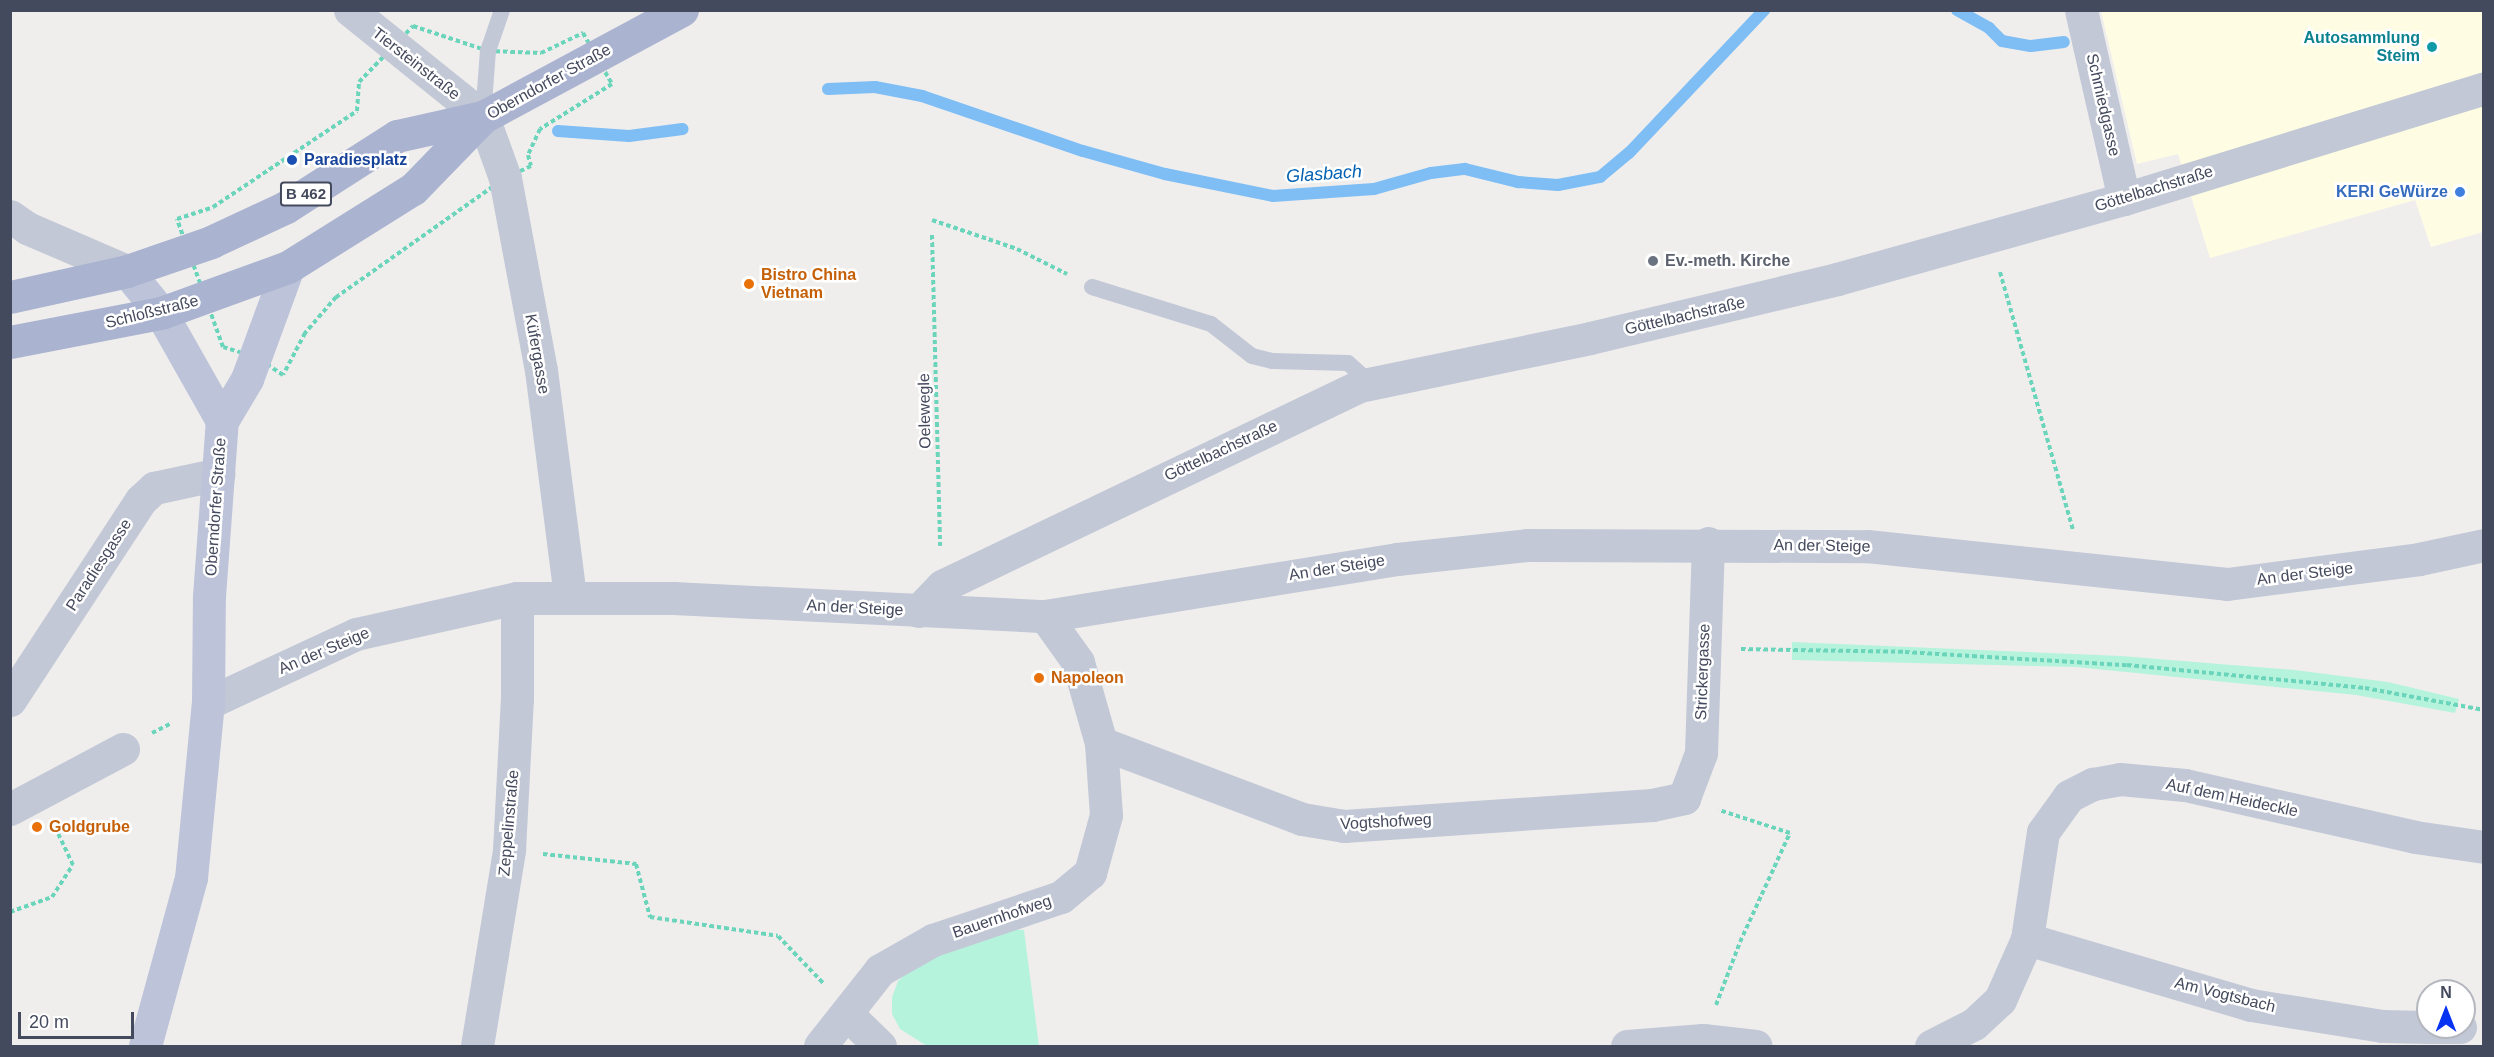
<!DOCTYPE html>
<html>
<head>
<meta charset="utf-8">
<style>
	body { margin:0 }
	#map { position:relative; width:2494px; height:1057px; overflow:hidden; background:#f0eeed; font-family:Arial,sans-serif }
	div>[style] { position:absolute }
	.commercial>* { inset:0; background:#fefde4 }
	.green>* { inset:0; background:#b6f3dd }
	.stream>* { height:12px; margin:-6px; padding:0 6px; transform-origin:6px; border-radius:6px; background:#7ebef5 }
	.path>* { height:4px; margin-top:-2px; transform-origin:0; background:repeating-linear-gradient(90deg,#6bd5bb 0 4.5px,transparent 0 7.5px) }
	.lane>* { height:16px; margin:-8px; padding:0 8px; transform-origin:8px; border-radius:8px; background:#c2c8d6 }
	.street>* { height:33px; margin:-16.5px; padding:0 16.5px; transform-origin:16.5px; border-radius:16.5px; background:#c2c8d6 }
	.secondary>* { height:33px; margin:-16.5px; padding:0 16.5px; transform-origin:16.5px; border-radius:16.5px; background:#bdc4d9 }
	.primary>* { height:33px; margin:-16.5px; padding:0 16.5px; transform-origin:16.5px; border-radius:16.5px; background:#aab3d0 }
	.dots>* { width:16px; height:16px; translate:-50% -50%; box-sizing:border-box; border:3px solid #fff; border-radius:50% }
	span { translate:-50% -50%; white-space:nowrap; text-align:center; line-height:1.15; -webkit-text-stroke:5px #fff; paint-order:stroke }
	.shield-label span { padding:2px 4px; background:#fff; border:2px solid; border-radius:4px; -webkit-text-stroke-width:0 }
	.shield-label { font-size:15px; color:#444a5d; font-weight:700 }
	.culture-label { font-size:16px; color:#0d838f; font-weight:700 }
	.right { translate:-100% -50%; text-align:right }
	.street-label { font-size:16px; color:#444a5d }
	.transit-label { font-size:16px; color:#164399; font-weight:700 }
	.left { translate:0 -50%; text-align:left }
	.shop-label { font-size:16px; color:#366cbe; font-weight:700 }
	.worship-label { font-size:16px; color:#5b616d; font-weight:700 }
	.food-label { font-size:16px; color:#c56008; font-weight:700 }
	.water-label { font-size:18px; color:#0061b3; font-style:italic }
	.frame { position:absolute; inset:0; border:12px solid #444a5d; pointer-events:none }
	.north { position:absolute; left:2416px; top:979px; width:60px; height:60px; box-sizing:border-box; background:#fff; border:2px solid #b4b7be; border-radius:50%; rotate:0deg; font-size:16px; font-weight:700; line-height:24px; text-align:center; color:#444a5d }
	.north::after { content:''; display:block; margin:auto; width:21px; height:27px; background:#0632f1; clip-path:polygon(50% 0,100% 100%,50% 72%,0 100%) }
	.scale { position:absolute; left:18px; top:1012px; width:116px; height:27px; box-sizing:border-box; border:3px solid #444a5d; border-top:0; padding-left:8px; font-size:18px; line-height:21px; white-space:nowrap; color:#444a5d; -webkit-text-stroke:4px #fff; paint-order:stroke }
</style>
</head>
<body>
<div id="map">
	<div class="commercial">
		<div style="clip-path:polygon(2101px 11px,2483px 11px,2483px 232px,2431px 247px,2415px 200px,2210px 258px,2178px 154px,2137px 164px)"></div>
	</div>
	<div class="green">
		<div style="clip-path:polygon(1792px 642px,2121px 656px,2295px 670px,2388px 682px,2459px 699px,2455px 713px,2356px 695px,2076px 667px,1792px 660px)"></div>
		<div style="clip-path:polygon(1004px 929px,1024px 930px,1039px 1046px,927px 1046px,900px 1029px,892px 1014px,892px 997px,898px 981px,913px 967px)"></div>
	</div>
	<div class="stream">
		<div style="left:1957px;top:10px;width:37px;rotate:29deg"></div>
		<div style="left:1989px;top:28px;width:18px;rotate:45deg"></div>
		<div style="left:2002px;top:41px;width:29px;rotate:10deg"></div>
		<div style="left:2031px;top:46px;width:33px;rotate:-7deg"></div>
		<div style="left:828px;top:89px;width:47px;rotate:-2.4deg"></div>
		<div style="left:875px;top:87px;width:48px;rotate:10.8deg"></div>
		<div style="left:922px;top:96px;width:170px;rotate:18.9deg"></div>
		<div style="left:1083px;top:151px;width:85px;rotate:15.7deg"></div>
		<div style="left:1165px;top:174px;width:110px;rotate:11.5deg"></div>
		<div style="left:1273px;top:196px;width:101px;rotate:-4deg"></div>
		<div style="left:1374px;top:189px;width:59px;rotate:-15.7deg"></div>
		<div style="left:1431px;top:173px;width:34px;rotate:-7deg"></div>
		<div style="left:1465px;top:169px;width:55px;rotate:13.8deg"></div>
		<div style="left:1518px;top:182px;width:40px;rotate:4.3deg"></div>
		<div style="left:1558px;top:185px;width:43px;rotate:-10.8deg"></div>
		<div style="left:1600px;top:177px;width:38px;rotate:-40deg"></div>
		<div style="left:1629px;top:153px;width:197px;rotate:-46.6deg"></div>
		<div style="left:558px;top:131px;width:71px;rotate:4deg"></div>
		<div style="left:629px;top:136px;width:54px;rotate:-7.4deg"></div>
	</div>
	<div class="path">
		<div style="left:413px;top:26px;width:79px;rotate:18.4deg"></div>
		<div style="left:488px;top:51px;width:53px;rotate:2.2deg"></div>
		<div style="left:541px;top:53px;width:47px;rotate:-25.5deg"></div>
		<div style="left:583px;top:33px;width:59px;rotate:60.4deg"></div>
		<div style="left:612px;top:84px;width:85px;rotate:148deg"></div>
		<div style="left:540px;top:129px;width:29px;rotate:115deg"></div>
		<div style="left:528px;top:155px;width:11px;rotate:75deg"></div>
		<div style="left:531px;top:166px;width:29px;rotate:155deg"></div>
		<div style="left:505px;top:178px;width:207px;rotate:144.8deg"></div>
		<div style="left:336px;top:297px;width:48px;rotate:130.7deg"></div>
		<div style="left:305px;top:333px;width:47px;rotate:117.6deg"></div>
		<div style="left:283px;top:375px;width:32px;rotate:-146deg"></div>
		<div style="left:256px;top:357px;width:34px;rotate:-163deg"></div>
		<div style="left:223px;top:347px;width:136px;rotate:-109.8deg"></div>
		<div style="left:177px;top:219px;width:38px;rotate:-18deg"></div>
		<div style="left:213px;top:207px;width:173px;rotate:-33.7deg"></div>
		<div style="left:357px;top:111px;width:29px;rotate:-86deg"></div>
		<div style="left:359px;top:82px;width:78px;rotate:-46deg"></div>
		<div style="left:932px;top:220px;width:90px;rotate:18.8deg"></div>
		<div style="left:1017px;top:249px;width:56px;rotate:26.6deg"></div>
		<div style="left:932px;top:235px;width:311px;rotate:88.5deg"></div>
		<div style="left:2000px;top:272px;width:268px;rotate:74.2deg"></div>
		<div style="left:1741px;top:649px;width:164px;rotate:1deg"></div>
		<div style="left:1905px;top:652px;width:222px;rotate:3.4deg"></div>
		<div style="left:2127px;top:665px;width:239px;rotate:5.5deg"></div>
		<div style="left:2365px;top:688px;width:121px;rotate:10.5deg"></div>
		<div style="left:152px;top:733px;width:20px;rotate:-27deg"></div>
		<div style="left:543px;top:854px;width:94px;rotate:6.1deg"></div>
		<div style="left:636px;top:864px;width:55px;rotate:75.2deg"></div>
		<div style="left:650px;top:917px;width:129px;rotate:8.4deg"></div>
		<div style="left:778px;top:936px;width:66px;rotate:46.2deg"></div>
		<div style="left:10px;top:912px;width:45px;rotate:-19.7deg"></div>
		<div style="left:52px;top:897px;width:38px;rotate:-57deg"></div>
		<div style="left:73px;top:865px;width:42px;rotate:-115.3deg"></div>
		<div style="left:1716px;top:1005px;width:67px;rotate:-69.1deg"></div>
		<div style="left:1740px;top:942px;width:120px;rotate:-65.4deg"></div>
		<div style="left:1790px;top:833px;width:75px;rotate:-162.1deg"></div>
	</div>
	<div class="lane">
		<div style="left:483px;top:117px;width:66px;rotate:-85.7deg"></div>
		<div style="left:488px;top:51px;width:43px;rotate:-71.1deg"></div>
		<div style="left:1092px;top:287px;width:125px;rotate:17.3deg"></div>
		<div style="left:1211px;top:324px;width:52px;rotate:38deg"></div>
		<div style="left:1252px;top:356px;width:21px;rotate:14deg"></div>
		<div style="left:1272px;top:361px;width:76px;rotate:1.5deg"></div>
		<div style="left:1348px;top:363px;width:31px;rotate:42deg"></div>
	</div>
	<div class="street">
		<div style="left:350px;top:10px;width:171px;rotate:38.8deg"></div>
		<div style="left:483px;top:117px;width:65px;rotate:70.2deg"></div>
		<div style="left:505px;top:178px;width:195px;rotate:79.4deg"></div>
		<div style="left:541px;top:370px;width:228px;rotate:82.7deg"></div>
		<div style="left:2081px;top:10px;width:194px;rotate:77.2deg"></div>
		<div style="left:10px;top:216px;width:21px;rotate:35deg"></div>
		<div style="left:27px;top:228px;width:109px;rotate:23.3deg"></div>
		<div style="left:918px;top:611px;width:35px;rotate:-46deg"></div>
		<div style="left:942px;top:586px;width:462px;rotate:-25.6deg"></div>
		<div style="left:1359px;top:386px;width:236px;rotate:-11.7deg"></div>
		<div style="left:1590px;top:338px;width:254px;rotate:-13.4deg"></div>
		<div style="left:1837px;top:279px;width:298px;rotate:-15.6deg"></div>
		<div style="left:2124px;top:199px;width:377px;rotate:-17.1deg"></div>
		<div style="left:10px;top:700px;width:239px;rotate:-56.8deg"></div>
		<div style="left:141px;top:500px;width:18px;rotate:-43deg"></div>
		<div style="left:154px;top:488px;width:66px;rotate:-12.2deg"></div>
		<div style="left:208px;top:703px;width:163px;rotate:-25deg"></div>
		<div style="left:356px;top:634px;width:165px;rotate:-12.6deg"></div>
		<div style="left:517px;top:598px;width:156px"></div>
		<div style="left:673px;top:598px;width:372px;rotate:2.8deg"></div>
		<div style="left:1045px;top:616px;width:357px;rotate:-9.2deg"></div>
		<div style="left:1397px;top:559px;width:131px;rotate:-6.1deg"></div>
		<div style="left:1527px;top:545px;width:340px;rotate:0.2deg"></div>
		<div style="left:1867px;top:546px;width:362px;rotate:6deg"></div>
		<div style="left:2227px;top:584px;width:194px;rotate:-7.4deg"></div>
		<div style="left:2419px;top:559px;width:66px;rotate:-12.2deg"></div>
		<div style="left:1101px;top:743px;width:215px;rotate:20.7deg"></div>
		<div style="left:1302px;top:819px;width:43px;rotate:9.5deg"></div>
		<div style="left:1344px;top:826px;width:309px;rotate:-3.9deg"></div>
		<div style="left:1652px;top:805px;width:33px;rotate:-12deg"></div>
		<div style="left:1684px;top:798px;width:48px;rotate:-69.3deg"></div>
		<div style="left:1701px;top:753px;width:210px;rotate:-88.1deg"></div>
		<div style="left:10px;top:809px;width:128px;rotate:-28deg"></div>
		<div style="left:2027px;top:939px;width:234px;rotate:16.4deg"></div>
		<div style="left:2251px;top:1005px;width:133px;rotate:9.1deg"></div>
		<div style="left:2382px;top:1026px;width:46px;rotate:1.2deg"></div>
		<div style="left:847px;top:1014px;width:46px;rotate:44.1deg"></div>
		<div style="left:2429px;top:1027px;width:31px"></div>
		<div style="left:477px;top:1046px;width:199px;rotate:-80.7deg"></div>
		<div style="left:509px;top:850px;width:151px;rotate:-87deg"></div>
		<div style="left:517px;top:699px;width:101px;rotate:-90deg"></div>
		<div style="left:820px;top:1046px;width:97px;rotate:-51.7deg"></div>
		<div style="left:880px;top:970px;width:61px;rotate:-29.5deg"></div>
		<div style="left:933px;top:940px;width:135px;rotate:-18.6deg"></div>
		<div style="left:1061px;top:897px;width:38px;rotate:-40deg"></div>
		<div style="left:1090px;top:873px;width:60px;rotate:-74.6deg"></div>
		<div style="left:1106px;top:815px;width:72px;rotate:-94deg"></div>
		<div style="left:1101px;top:743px;width:84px;rotate:-105.9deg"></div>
		<div style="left:1078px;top:662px;width:57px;rotate:-125.7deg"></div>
		<div style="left:1627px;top:1046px;width:76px;rotate:-4.5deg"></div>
		<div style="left:1703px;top:1040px;width:53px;rotate:6.5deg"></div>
		<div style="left:1931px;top:1046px;width:48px;rotate:-27.1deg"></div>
		<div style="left:1974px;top:1024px;width:35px;rotate:-43deg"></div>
		<div style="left:2000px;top:1000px;width:67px;rotate:-66.1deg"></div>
		<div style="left:2027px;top:939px;width:108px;rotate:-81.5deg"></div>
		<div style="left:2043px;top:832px;width:44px;rotate:-54.2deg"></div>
		<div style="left:2069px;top:796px;width:27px;rotate:-27deg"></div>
		<div style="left:2093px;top:784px;width:27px;rotate:-10deg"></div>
		<div style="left:2120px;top:779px;width:65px;rotate:5.3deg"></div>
		<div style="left:2185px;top:785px;width:236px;rotate:12.7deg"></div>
		<div style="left:2415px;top:837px;width:70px;rotate:8.2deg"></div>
	</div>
	<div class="secondary">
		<div style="left:127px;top:271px;width:54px;rotate:51deg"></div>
		<div style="left:161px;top:313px;width:124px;rotate:60.5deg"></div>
		<div style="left:145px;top:1046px;width:174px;rotate:-74.7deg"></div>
		<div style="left:191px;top:878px;width:176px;rotate:-84.5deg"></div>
		<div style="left:208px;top:703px;width:107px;rotate:-89.5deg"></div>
		<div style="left:209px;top:596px;width:175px;rotate:-85.8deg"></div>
		<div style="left:222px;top:421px;width:49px;rotate:-59.2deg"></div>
		<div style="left:247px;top:379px;width:119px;rotate:-69.9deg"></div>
	</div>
	<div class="primary">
		<div style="left:10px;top:297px;width:120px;rotate:-12.5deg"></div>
		<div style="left:127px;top:271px;width:89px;rotate:-19deg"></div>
		<div style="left:211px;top:242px;width:83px;rotate:-25deg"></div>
		<div style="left:286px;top:207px;width:132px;rotate:-32.6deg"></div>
		<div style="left:397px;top:136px;width:88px;rotate:-12.5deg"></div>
		<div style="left:10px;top:342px;width:154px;rotate:-10.9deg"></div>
		<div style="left:161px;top:313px;width:135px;rotate:-19.9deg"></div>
		<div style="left:288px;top:267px;width:147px;rotate:-32deg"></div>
		<div style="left:413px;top:189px;width:100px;rotate:-45.8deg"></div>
		<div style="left:483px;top:117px;width:226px;rotate:-28.3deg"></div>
	</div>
	<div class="dots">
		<div style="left:2432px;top:47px;background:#0f9aa8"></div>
		<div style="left:292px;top:160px;background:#1a4fb4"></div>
		<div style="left:2460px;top:192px;background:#3f7fe0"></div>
		<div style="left:1653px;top:261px;background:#6b7280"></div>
		<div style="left:749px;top:284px;background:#e8710a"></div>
		<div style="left:1039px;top:678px;background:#e8710a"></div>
		<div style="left:37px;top:827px;background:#e8710a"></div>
	</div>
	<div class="shield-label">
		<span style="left:306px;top:194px">B 462</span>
	</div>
	<div class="culture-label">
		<span class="right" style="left:2420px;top:47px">Autosammlung<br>Steim</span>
	</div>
	<div class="street-label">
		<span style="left:416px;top:64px;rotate:38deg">Tiersteinstraße</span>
		<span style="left:549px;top:82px;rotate:-29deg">Oberndorfer Straße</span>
		<span style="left:2103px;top:105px;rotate:77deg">Schmiedgasse</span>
		<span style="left:2154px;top:189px;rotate:-17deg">Göttelbachstraße</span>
		<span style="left:152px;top:312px;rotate:-14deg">Schloßstraße</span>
		<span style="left:1685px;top:316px;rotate:-13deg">Göttelbachstraße</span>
		<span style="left:537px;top:354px;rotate:80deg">Küfergasse</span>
		<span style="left:925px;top:411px;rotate:-91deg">Oelewegle</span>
		<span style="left:1221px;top:451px;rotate:-25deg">Göttelbachstraße</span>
		<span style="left:216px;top:507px;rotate:-86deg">Oberndorfer Straße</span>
		<span style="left:1822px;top:546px;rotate:1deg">An der Steige</span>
		<span style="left:99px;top:565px;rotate:-57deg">Paradiesgasse</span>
		<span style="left:1337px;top:568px;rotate:-9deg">An der Steige</span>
		<span style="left:2305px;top:574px;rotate:-7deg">An der Steige</span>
		<span style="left:855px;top:608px;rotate:3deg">An der Steige</span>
		<span style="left:324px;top:651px;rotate:-23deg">An der Steige</span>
		<span style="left:1703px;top:672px;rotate:-88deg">Strickergasse</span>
		<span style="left:2232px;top:798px;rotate:12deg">Auf dem Heideckle</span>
		<span style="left:1386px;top:822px;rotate:-3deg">Vogtshofweg</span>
		<span style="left:509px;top:823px;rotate:-85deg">Zeppelinstraße</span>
		<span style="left:1002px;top:917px;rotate:-19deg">Bauernhofweg</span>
		<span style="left:2225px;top:995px;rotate:14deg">Am Vogtsbach</span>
	</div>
	<div class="transit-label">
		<span class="left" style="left:304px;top:160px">Paradiesplatz</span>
	</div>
	<div class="shop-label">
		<span class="right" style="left:2448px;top:192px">KERI GeWürze</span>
	</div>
	<div class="worship-label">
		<span class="left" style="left:1665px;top:261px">Ev.-meth. Kirche</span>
	</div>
	<div class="food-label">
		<span class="left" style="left:761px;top:284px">Bistro China<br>Vietnam</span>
		<span class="left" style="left:1051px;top:678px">Napoleon</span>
		<span class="left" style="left:49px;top:827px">Goldgrube</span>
	</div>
	<div class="water-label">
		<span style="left:1324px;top:174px;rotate:-4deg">Glasbach</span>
	</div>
	<div class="frame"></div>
	<div class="north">N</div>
	<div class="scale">20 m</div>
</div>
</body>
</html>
